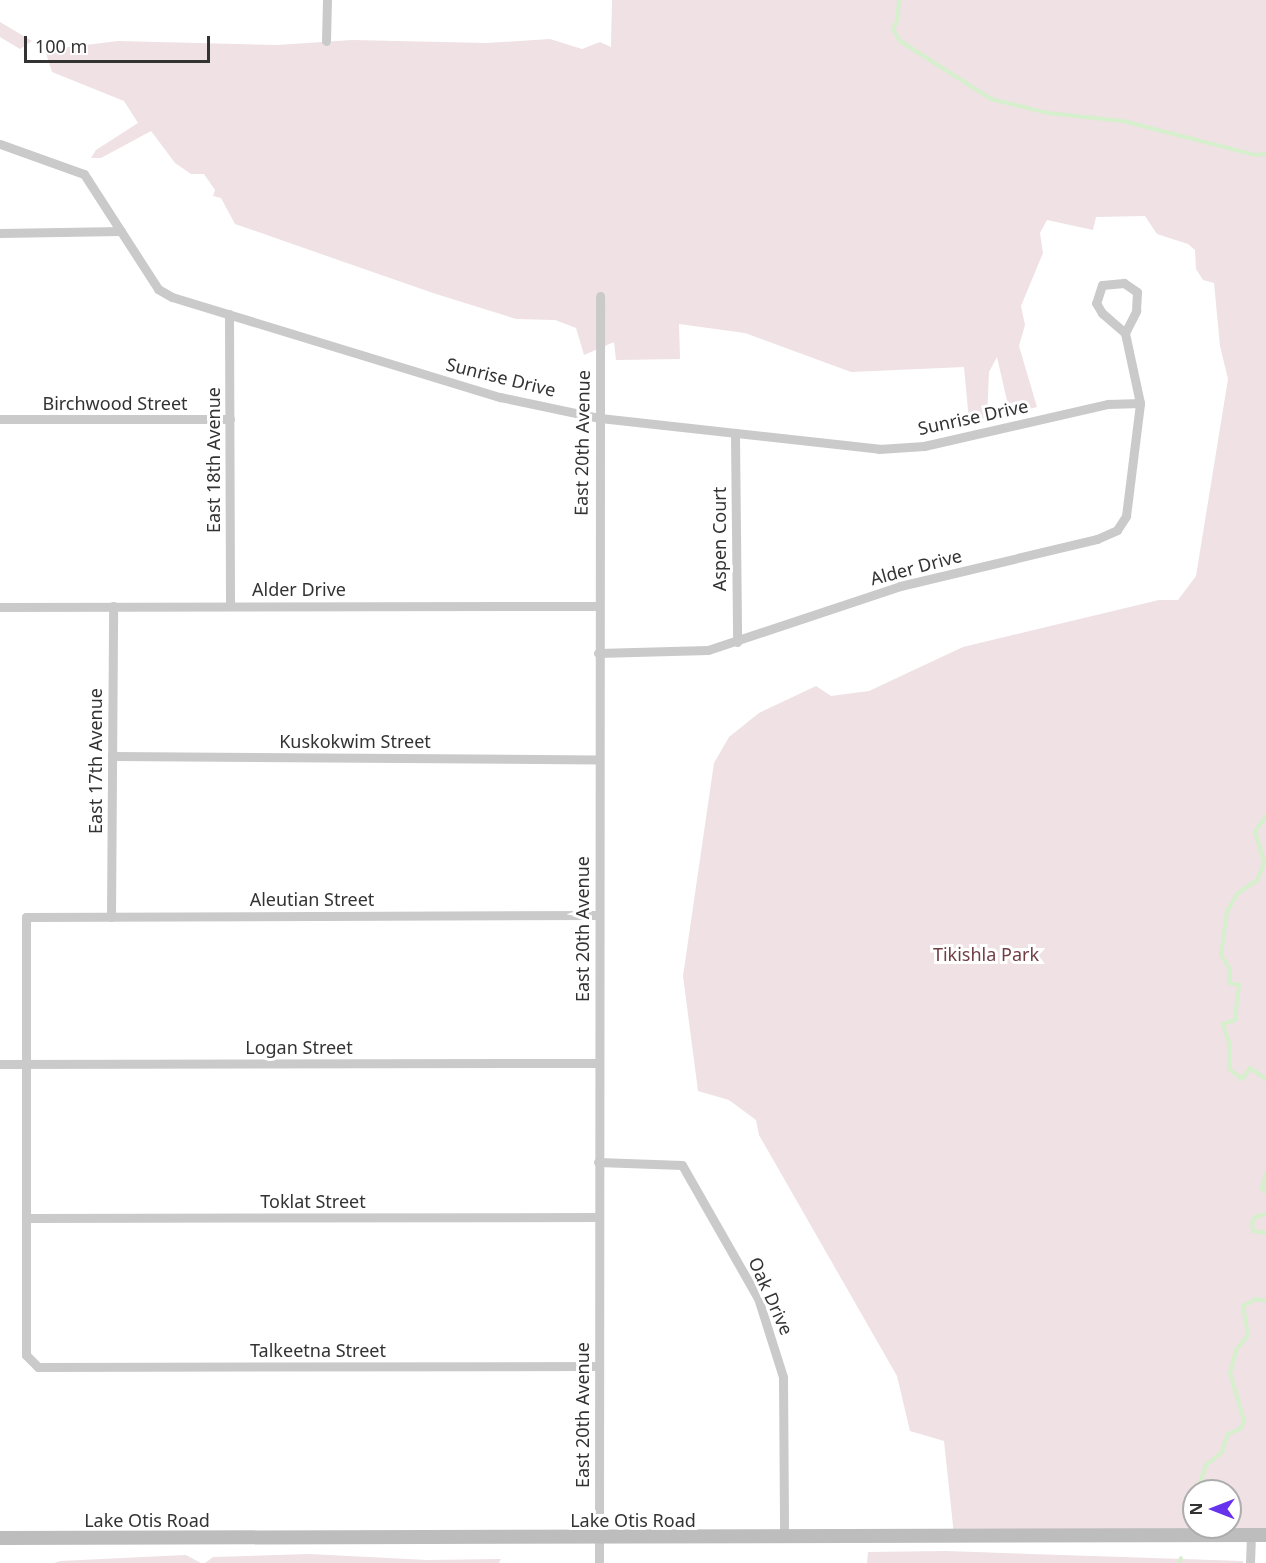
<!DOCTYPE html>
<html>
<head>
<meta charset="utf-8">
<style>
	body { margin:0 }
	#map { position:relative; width:1266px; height:1563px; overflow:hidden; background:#fff; font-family:"Noto Sans",sans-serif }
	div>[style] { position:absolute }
	.green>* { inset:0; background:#efe1e4 }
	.stream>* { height:4px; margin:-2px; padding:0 2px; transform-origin:2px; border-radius:2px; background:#d6efcd }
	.minor>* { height:9px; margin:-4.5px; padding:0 4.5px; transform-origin:4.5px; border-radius:4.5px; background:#cacaca }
	.secondary>* { height:14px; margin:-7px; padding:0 7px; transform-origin:7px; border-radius:7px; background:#bdbdbd }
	span { translate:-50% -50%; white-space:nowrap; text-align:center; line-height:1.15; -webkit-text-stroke:6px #fff; paint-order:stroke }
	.street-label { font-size:18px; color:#333 }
	.park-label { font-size:18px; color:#713d43 }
	.north { position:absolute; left:1182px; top:1479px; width:60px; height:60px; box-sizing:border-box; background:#fff; border:2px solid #adadad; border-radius:50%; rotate:270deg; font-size:16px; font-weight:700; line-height:24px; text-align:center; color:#333 }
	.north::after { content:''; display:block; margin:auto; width:21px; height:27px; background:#6632ec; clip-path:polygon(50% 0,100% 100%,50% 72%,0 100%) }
	.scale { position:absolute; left:24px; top:36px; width:186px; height:27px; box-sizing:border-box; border:3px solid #333; border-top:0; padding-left:8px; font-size:18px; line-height:21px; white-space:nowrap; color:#333; -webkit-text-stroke:4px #fff; paint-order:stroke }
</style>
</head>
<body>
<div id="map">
	<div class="green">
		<div style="clip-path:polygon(evenodd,612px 0,1266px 0,1266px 1530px,954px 1535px,944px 1441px,910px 1431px,897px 1376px,759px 1135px,756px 1120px,729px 1100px,698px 1091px,683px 976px,714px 763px,729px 737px,759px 713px,816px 686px,831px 696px,869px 691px,963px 647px,1159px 600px,1178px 600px,1196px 576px,1228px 379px,1220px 346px,1214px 283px,1203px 280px,1196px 269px,1195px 250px,1188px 244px,1157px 234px,1145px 216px,1096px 217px,1093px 230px,1047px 220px,1040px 233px,1043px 253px,1021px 306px,1025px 325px,1019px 346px,1037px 407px,1010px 414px,997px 357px,989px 372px,987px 418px,969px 421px,964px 367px,851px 372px,745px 333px,679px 324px,680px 359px,616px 360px,614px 342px,584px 355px,576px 328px,555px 320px,516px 319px,433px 293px,235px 224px,221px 198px,213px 196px,215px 190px,204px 174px,191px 174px,175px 163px,151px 131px,101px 158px,91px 158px,96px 150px,138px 123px,124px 101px,52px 72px,45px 50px,118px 41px,277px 45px,352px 40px,486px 43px,550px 39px,582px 49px,600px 42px,611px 47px,612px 0,1194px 1491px,1230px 1491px,1230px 1527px,1194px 1527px,1194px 1491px)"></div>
		<div style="clip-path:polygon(0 22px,32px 41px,20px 49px,0 37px)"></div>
		<div style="clip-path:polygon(945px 1551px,1243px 1561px,1243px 1563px,867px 1563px,868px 1552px)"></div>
		<div style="clip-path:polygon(309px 1554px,427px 1560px,501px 1559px,499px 1563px,205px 1563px,213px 1557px)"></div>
		<div style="clip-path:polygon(186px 1555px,201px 1563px,54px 1563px,60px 1561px)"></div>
	</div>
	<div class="stream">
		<div style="left:899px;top:0;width:21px;rotate:95deg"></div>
		<div style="left:897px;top:21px;width:9px;rotate:117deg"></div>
		<div style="left:893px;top:29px;width:14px;rotate:60deg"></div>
		<div style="left:900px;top:41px;width:108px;rotate:32.5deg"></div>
		<div style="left:991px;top:99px;width:59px;rotate:13.8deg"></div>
		<div style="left:1048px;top:113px;width:75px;rotate:6.1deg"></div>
		<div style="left:1123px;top:121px;width:136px;rotate:14.4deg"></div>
		<div style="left:1255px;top:155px;width:11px;rotate:-5deg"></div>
		<div style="left:1266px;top:816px;width:19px;rotate:126deg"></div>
		<div style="left:1255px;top:831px;width:33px;rotate:74deg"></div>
		<div style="left:1264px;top:863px;width:18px;rotate:112deg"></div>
		<div style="left:1257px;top:880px;width:24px;rotate:145deg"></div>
		<div style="left:1237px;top:894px;width:20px;rotate:120deg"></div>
		<div style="left:1227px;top:911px;width:44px;rotate:97.8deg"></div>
		<div style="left:1221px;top:955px;width:17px;rotate:57deg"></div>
		<div style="left:1230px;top:969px;width:14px;rotate:94deg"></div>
		<div style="left:1229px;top:983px;width:10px;rotate:11deg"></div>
		<div style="left:1239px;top:985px;width:35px;rotate:97deg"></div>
		<div style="left:1235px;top:1020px;width:13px;rotate:162deg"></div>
		<div style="left:1223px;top:1024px;width:20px;rotate:72deg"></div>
		<div style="left:1229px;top:1043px;width:26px;rotate:90deg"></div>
		<div style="left:1229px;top:1069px;width:16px;rotate:38deg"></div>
		<div style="left:1242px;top:1079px;width:14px;rotate:-54deg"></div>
		<div style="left:1250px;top:1068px;width:19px;rotate:35deg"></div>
		<div style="left:1266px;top:1173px;width:16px;rotate:105deg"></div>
		<div style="left:1262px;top:1188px;width:6px;rotate:45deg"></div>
		<div style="left:1266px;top:1214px;width:11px;rotate:165deg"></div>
		<div style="left:1255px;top:1217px;width:7px;rotate:117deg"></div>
		<div style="left:1252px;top:1223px;width:8px;rotate:83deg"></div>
		<div style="left:1253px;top:1231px;width:13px;rotate:9deg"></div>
		<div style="left:1197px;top:1491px;width:28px;rotate:-71deg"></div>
		<div style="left:1206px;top:1465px;width:21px;rotate:-39deg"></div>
		<div style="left:1222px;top:1452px;width:19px;rotate:-72deg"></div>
		<div style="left:1228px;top:1434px;width:13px;rotate:-23deg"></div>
		<div style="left:1240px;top:1429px;width:9px;rotate:-63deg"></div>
		<div style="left:1244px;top:1421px;width:50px;rotate:-106.3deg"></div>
		<div style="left:1230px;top:1373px;width:24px;rotate:-75deg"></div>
		<div style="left:1236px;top:1350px;width:19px;rotate:-51deg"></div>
		<div style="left:1248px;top:1335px;width:29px;rotate:-100deg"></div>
		<div style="left:1243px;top:1306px;width:15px;rotate:-28deg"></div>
		<div style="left:1256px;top:1299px;width:10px;rotate:11deg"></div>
		<div style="left:1189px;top:1515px;width:16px;rotate:-72deg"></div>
		<div style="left:1179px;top:1563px;width:5px;rotate:-68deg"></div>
	</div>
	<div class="minor">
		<div style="left:326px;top:41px;width:41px;rotate:-88.6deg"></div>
		<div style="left:0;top:144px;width:89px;rotate:19.7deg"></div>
		<div style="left:84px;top:174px;width:137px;rotate:57.2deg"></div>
		<div style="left:158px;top:289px;width:16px;rotate:30deg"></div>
		<div style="left:172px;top:297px;width:343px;rotate:17deg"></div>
		<div style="left:500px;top:397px;width:102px;rotate:11.9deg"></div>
		<div style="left:600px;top:418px;width:281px;rotate:6.3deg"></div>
		<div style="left:879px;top:449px;width:45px;rotate:-3.8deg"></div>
		<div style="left:924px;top:446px;width:189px;rotate:-12.9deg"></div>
		<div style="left:1108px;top:404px;width:32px;rotate:-2deg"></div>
		<div style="left:0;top:233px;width:121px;rotate:-0.9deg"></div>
		<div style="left:229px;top:314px;width:291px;rotate:89.8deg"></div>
		<div style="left:0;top:419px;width:230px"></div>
		<div style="left:735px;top:436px;width:206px;rotate:89.4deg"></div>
		<div style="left:0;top:607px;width:598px;rotate:-0.1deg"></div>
		<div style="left:598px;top:653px;width:110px;rotate:-1.6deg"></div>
		<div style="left:708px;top:650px;width:202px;rotate:-18.4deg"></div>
		<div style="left:900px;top:586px;width:203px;rotate:-13.4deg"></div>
		<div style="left:1097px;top:539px;width:22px;rotate:-24deg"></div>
		<div style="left:1117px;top:530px;width:17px;rotate:-57deg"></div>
		<div style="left:1126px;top:516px;width:114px;rotate:-82.9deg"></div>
		<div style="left:1140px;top:403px;width:72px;rotate:-102.1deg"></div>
		<div style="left:1125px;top:333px;width:25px;rotate:-63deg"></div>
		<div style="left:1136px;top:311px;width:19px;rotate:-87deg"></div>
		<div style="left:1137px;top:292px;width:16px;rotate:-145deg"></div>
		<div style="left:1124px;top:283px;width:22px;rotate:175deg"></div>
		<div style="left:1102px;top:285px;width:19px;rotate:108deg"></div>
		<div style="left:1096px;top:303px;width:12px;rotate:59deg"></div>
		<div style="left:1102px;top:313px;width:30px;rotate:41deg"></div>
		<div style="left:112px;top:756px;width:486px;rotate:0.4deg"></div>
		<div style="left:598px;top:915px;width:572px;rotate:179.8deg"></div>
		<div style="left:26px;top:917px;width:438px;rotate:90deg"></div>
		<div style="left:26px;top:1355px;width:17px;rotate:45deg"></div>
		<div style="left:38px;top:1367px;width:561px;rotate:-0.1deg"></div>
		<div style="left:111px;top:917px;width:311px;rotate:-89.6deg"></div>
		<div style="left:0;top:1064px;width:598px;rotate:-0.1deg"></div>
		<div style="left:598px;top:1162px;width:84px;rotate:2deg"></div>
		<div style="left:682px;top:1165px;width:153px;rotate:60.3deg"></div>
		<div style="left:758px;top:1298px;width:83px;rotate:72.4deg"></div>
		<div style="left:783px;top:1377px;width:161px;rotate:89.6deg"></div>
		<div style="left:28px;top:1218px;width:570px;rotate:-0.1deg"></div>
		<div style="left:599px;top:1563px;width:1267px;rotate:-89.95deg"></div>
		<div style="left:1250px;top:1563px;width:28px;rotate:-88deg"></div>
	</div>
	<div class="secondary">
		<div style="left:0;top:1538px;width:1266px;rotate:-0.14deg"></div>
	</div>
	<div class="street-label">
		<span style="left:501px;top:377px;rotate:14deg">Sunrise Drive</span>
		<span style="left:115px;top:403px">Birchwood Street</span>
		<span style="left:973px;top:417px;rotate:-12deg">Sunrise Drive</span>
		<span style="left:582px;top:443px;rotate:-89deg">East 20th Avenue</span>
		<span style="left:213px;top:460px;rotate:-90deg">East 18th Avenue</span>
		<span style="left:719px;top:539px;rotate:-90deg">Aspen Court</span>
		<span style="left:916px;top:567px;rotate:-15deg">Alder Drive</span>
		<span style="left:299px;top:589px">Alder Drive</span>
		<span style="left:355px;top:741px">Kuskokwim Street</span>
		<span style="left:95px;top:761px;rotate:-90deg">East 17th Avenue</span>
		<span style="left:312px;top:899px">Aleutian Street</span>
		<span style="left:582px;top:929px;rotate:-90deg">East 20th Avenue</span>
		<span style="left:299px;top:1047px">Logan Street</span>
		<span style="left:313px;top:1201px">Toklat Street</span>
		<span style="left:771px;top:1296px;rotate:66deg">Oak Drive</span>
		<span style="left:318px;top:1350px">Talkeetna Street</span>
		<span style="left:582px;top:1415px;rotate:-90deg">East 20th Avenue</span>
		<span style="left:147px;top:1520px">Lake Otis Road</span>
		<span style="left:633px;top:1520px">Lake Otis Road</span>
	</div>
	<div class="park-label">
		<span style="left:986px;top:954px">Tikishla Park</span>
	</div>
	<div class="north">N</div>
	<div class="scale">100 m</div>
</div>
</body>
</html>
